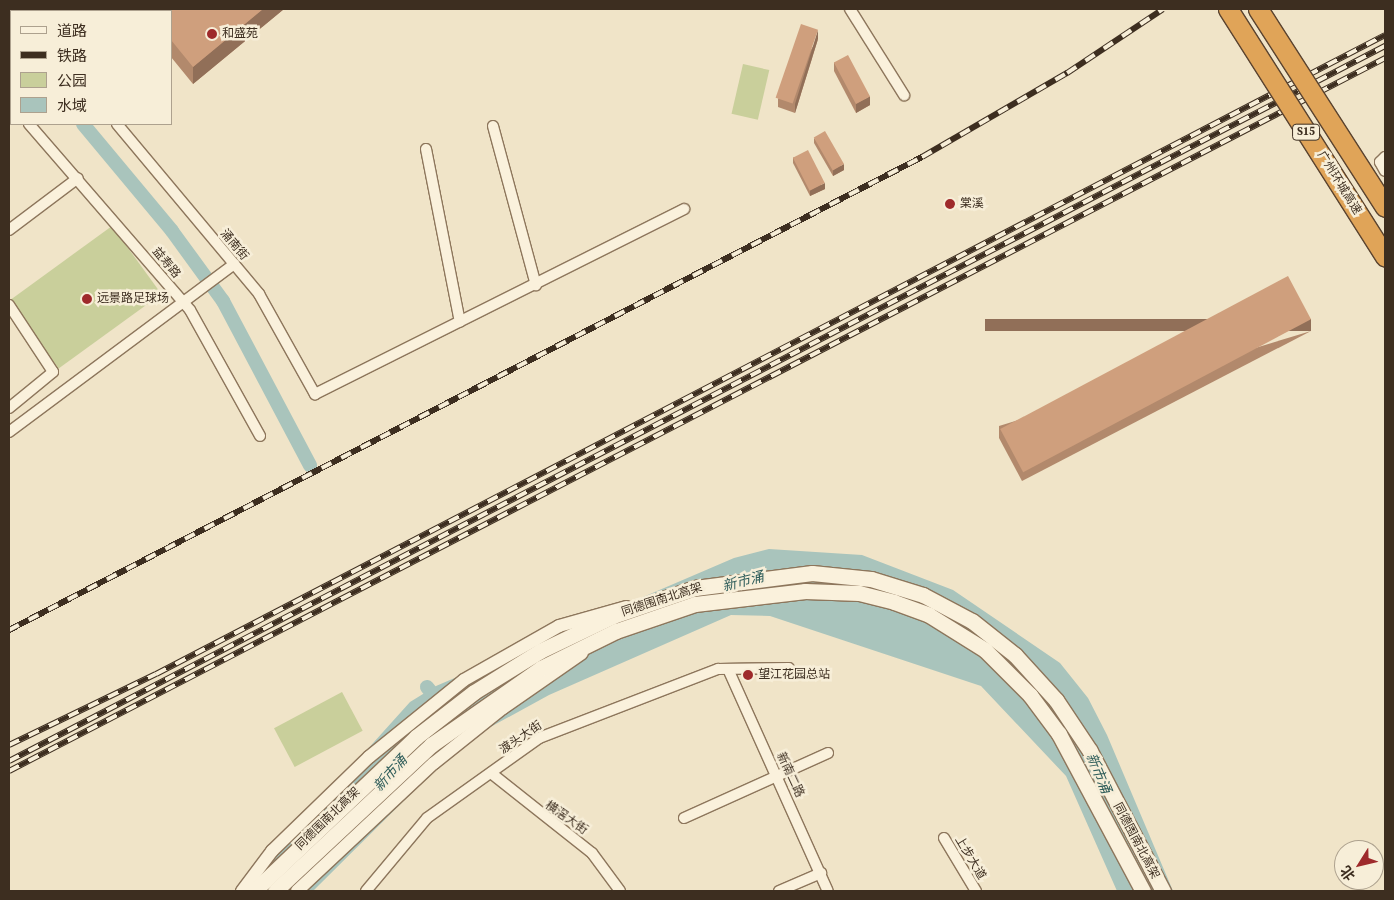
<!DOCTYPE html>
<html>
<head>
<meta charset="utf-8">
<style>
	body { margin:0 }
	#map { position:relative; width:1394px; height:900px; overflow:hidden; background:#f0e4c8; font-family:"Source Serif 4","Noto Sans SC",serif }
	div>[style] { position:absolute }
	.green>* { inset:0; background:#c9cf9b; transform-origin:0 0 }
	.water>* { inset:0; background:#a9c4bc }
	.canal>* { height:14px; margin:-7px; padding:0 7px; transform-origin:7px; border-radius:7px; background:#a9c4bc }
	.roads { filter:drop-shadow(1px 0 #8d765c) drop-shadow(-1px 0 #8d765c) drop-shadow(0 1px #8d765c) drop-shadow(0 -1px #8d765c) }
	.minor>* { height:10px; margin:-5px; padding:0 5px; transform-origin:5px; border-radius:5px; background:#faf1dc }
	.tertiary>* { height:12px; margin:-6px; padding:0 6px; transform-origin:6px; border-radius:6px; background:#faf1dc }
	.secondary>* { height:15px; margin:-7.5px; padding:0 7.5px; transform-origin:7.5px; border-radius:7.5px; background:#faf1dc }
	.rail>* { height:5.5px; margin-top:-2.75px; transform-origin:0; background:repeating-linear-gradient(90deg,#f7eed8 0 11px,#3d2e20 0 22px); box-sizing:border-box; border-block:1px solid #3d2e20 }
	.bridges { filter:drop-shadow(1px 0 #5b4430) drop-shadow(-1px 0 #5b4430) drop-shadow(0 1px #5b4430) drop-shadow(0 -1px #5b4430) }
	.motorway-bridge>* { height:19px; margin:-9.5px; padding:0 9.5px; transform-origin:9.5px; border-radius:9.5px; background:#e0a458 }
	.wall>* { inset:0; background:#b2896c }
	.shaded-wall>* { inset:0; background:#916f58; transform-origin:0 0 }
	.building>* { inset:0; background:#cf9f7d; transform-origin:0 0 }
	.dots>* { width:14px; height:14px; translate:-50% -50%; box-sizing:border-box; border:2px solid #f7eed8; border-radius:50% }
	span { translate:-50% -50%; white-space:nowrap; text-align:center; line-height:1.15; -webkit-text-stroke:5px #f7eed8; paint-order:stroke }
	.shield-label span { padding:1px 4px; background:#f7eed8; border:1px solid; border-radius:4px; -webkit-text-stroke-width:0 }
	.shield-label { font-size:11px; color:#3d2e20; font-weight:700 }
	.poi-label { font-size:12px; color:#3d2e20 }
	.left { translate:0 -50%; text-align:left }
	.street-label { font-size:12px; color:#3d2e20 }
	.water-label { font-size:14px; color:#2f5d5a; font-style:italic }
	.frame { position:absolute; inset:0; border:10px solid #3d2e20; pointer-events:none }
	.legend { position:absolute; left:10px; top:10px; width:162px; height:115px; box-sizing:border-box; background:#f7eed8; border:1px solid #ada18e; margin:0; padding:6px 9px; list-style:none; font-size:15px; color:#3d2e20 }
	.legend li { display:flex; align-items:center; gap:10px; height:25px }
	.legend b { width:25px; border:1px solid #ada18e }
	.north { position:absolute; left:1334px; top:840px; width:50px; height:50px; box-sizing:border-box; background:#f7eed8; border:1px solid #ada18e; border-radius:50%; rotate:234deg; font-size:14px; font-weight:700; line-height:20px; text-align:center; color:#3d2e20 }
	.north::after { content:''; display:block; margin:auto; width:18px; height:22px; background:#9e2a2b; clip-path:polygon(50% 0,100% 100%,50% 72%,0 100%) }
</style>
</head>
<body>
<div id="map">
	<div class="green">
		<div style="left:743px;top:64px;width:27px;height:51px;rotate:13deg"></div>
		<div style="left:112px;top:226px;width:84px;height:127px;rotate:54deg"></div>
		<div style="left:342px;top:692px;width:44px;height:77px;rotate:62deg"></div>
	</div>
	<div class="water">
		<div style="clip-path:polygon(769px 549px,862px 555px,953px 590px,1060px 663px,1088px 698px,1107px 735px,1173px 891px,1117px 891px,1066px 776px,981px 686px,770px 616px,731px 615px,549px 695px,463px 742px,313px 891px,240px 891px,410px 702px,436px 686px,734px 558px)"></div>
	</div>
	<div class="canal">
		<div style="left:9px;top:47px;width:3px;rotate:45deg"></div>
		<div style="left:83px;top:124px;width:139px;rotate:50.2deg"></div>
		<div style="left:172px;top:231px;width:87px;rotate:53.9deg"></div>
		<div style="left:223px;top:301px;width:186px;rotate:62.1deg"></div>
		<div style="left:427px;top:687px;width:22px;rotate:51deg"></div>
	</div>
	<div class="roads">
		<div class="minor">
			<div style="left:850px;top:9px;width:102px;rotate:57.9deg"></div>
			<div style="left:66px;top:11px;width:4px;rotate:-34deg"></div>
			<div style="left:9px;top:17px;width:4px;rotate:56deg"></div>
			<div style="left:9px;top:101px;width:3px;rotate:45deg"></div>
			<div style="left:29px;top:124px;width:246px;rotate:49.1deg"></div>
			<div style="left:190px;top:310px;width:144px;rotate:60.9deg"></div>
			<div style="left:117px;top:124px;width:222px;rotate:50.1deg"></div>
			<div style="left:259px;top:294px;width:115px;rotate:60.8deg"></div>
			<div style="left:315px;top:394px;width:413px;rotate:-26.6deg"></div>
			<div style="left:493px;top:126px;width:165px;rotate:74.9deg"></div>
			<div style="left:426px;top:149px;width:176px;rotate:78.9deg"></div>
			<div style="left:1385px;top:157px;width:7px;rotate:135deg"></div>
			<div style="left:1380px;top:162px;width:10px;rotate:61deg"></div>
			<div style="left:9px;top:230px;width:86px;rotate:-37deg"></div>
			<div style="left:9px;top:305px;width:80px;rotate:56.7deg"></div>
			<div style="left:53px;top:372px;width:57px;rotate:140.7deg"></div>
			<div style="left:9px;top:432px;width:281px;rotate:-36.7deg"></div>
			<div style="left:728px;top:669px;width:243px;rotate:65.8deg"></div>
			<div style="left:491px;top:773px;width:129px;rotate:38.4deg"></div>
			<div style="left:592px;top:853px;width:47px;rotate:53.6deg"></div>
			<div style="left:684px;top:818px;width:158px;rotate:-24.3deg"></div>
			<div style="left:944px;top:838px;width:62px;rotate:58.9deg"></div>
			<div style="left:366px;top:891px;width:95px;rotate:-50.1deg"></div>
			<div style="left:427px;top:818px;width:138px;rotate:-35.5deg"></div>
			<div style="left:539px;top:738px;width:192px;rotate:-21.1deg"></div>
			<div style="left:718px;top:669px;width:71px;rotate:-0.8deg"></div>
			<div style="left:779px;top:891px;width:46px;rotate:-23.2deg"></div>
		</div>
		<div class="tertiary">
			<div style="left:242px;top:891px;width:50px;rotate:-53.1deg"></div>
			<div style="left:272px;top:851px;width:135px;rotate:-44.1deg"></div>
			<div style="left:369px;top:757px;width:122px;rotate:-39deg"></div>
			<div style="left:464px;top:680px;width:109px;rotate:-29.6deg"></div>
			<div style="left:559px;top:626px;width:70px;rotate:-15.8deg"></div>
			<div style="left:297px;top:891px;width:187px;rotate:-43.1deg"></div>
			<div style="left:434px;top:763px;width:88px;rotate:-38.6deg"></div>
			<div style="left:503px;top:708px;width:96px;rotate:-34.8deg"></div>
		</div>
		<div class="secondary">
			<div style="left:254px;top:891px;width:224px;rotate:-43.5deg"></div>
			<div style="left:416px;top:737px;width:73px;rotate:-37.8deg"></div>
			<div style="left:474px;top:692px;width:78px;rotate:-31.8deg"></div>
			<div style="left:540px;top:651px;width:81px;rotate:-25.6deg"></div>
			<div style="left:613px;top:616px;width:87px;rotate:-18.9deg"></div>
			<div style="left:695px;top:588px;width:118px;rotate:-7.3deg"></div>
			<div style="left:812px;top:573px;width:59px;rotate:5.8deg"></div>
			<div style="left:871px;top:579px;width:54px;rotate:17.1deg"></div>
			<div style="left:923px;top:595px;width:55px;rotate:28deg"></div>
			<div style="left:972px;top:621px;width:55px;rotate:38.3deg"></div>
			<div style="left:1015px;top:655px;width:61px;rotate:47.7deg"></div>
			<div style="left:1056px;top:700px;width:61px;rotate:56.3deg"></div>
			<div style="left:1090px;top:751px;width:158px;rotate:62.5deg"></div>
			<div style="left:275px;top:891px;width:214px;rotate:-43.1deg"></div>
			<div style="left:431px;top:745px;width:134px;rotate:-35deg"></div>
			<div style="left:541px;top:668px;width:84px;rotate:-26.3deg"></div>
			<div style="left:616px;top:631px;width:83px;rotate:-18.9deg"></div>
			<div style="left:695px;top:604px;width:111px;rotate:-6.7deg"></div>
			<div style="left:805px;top:591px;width:54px;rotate:2.1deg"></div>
			<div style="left:859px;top:593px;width:36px;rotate:14deg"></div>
			<div style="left:894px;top:602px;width:37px;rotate:20deg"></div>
			<div style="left:929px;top:615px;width:66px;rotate:32deg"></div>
			<div style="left:985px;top:650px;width:64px;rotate:45deg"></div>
			<div style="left:1030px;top:695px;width:49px;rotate:53.4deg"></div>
			<div style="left:1059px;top:734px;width:178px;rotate:61.9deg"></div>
		</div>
	</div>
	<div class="rail">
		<div style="left:9px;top:630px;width:1028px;rotate:-27.39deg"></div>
		<div style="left:922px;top:157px;width:168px;rotate:-30.1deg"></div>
		<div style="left:1067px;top:73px;width:115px;rotate:-33.7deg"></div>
		<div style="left:9px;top:745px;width:163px;rotate:-25.8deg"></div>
		<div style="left:156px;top:674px;width:1385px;rotate:-27.47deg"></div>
		<div style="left:9px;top:761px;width:1551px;rotate:-27.46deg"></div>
		<div style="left:9px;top:771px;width:1550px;rotate:-27.39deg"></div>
	</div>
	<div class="bridges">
		<div class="motorway-bridge">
			<div style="left:1228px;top:9px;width:293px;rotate:57.6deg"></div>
			<div style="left:1258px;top:9px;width:235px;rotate:57.3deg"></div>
		</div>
	</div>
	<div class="wall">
		<div style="clip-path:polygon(132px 9px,284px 9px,193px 84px,171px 57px,171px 11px,134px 11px)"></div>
		<div style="clip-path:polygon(818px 39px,795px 113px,778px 107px,778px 99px)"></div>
		<div style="clip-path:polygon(834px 62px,870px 105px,856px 113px,834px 71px)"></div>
		<div style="clip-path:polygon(814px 138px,844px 170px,833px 176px,814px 143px)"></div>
		<div style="clip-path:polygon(793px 157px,825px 189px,810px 196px,793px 163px)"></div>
		<div style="clip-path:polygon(1311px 331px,1022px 481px,999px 438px,999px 426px)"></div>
	</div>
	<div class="shaded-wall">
		<div style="clip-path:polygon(263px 9px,284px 9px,193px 84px,193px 67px)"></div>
		<div style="clip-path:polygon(818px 30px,818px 39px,795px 113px,795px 104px)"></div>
		<div style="clip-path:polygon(870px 96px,870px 105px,856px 113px,856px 104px)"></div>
		<div style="clip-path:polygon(844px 164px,844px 170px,833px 176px,833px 170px)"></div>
		<div style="clip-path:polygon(825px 183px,825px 189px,810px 196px,810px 190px)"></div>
		<div style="left:1311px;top:319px;width:12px;height:326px;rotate:90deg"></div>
	</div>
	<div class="building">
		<div style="clip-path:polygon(146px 9px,263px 9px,193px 67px,171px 40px,171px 11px,148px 11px)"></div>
		<div style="left:801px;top:24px;width:18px;height:78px;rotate:19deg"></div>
		<div style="left:848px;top:55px;width:47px;height:16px;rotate:62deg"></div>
		<div style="left:825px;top:131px;width:38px;height:13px;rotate:60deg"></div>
		<div style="left:808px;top:150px;width:37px;height:17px;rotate:63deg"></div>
		<div style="left:1288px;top:276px;width:49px;height:326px;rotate:62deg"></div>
	</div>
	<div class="dots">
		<div style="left:212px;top:34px;background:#9e2a2b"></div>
		<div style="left:950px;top:204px;background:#9e2a2b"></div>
		<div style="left:87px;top:299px;background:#9e2a2b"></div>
		<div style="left:748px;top:675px;background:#9e2a2b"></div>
	</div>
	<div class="shield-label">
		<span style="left:1306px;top:132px">S15</span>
	</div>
	<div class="poi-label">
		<span class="left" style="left:222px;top:34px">和盛苑</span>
		<span class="left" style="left:960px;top:204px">棠溪</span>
		<span class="left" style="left:97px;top:299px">远景路足球场</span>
		<span class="left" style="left:758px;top:675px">望江花园总站</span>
	</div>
	<div class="street-label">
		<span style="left:1339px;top:183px;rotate:58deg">广州环城高速</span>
		<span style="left:234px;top:245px;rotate:50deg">涌南街</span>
		<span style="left:166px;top:263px;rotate:50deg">益寿路</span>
		<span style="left:662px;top:600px;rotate:-18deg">同德围南北高架</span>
		<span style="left:521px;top:738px;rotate:-34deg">渡头大街</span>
		<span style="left:790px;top:775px;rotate:65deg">新南二路</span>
		<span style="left:566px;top:818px;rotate:35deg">横滘大街</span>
		<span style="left:328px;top:819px;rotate:-44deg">同德围南北高架</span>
		<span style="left:1136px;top:841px;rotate:62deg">同德围南北高架</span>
		<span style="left:970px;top:858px;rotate:59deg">上步大道</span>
	</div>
	<div class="water-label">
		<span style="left:743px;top:581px;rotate:-14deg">新市涌</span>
		<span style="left:390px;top:773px;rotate:-48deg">新市涌</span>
		<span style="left:1099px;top:773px;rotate:67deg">新市涌</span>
	</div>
	<div class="frame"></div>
	<ul class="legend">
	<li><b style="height:6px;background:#faf1dc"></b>道路</li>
	<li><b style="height:6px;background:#3d2e20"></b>铁路</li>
	<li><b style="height:14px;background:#c9cf9b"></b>公园</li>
	<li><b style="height:14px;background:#a9c4bc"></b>水域</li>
	</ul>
	<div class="north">北</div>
</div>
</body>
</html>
